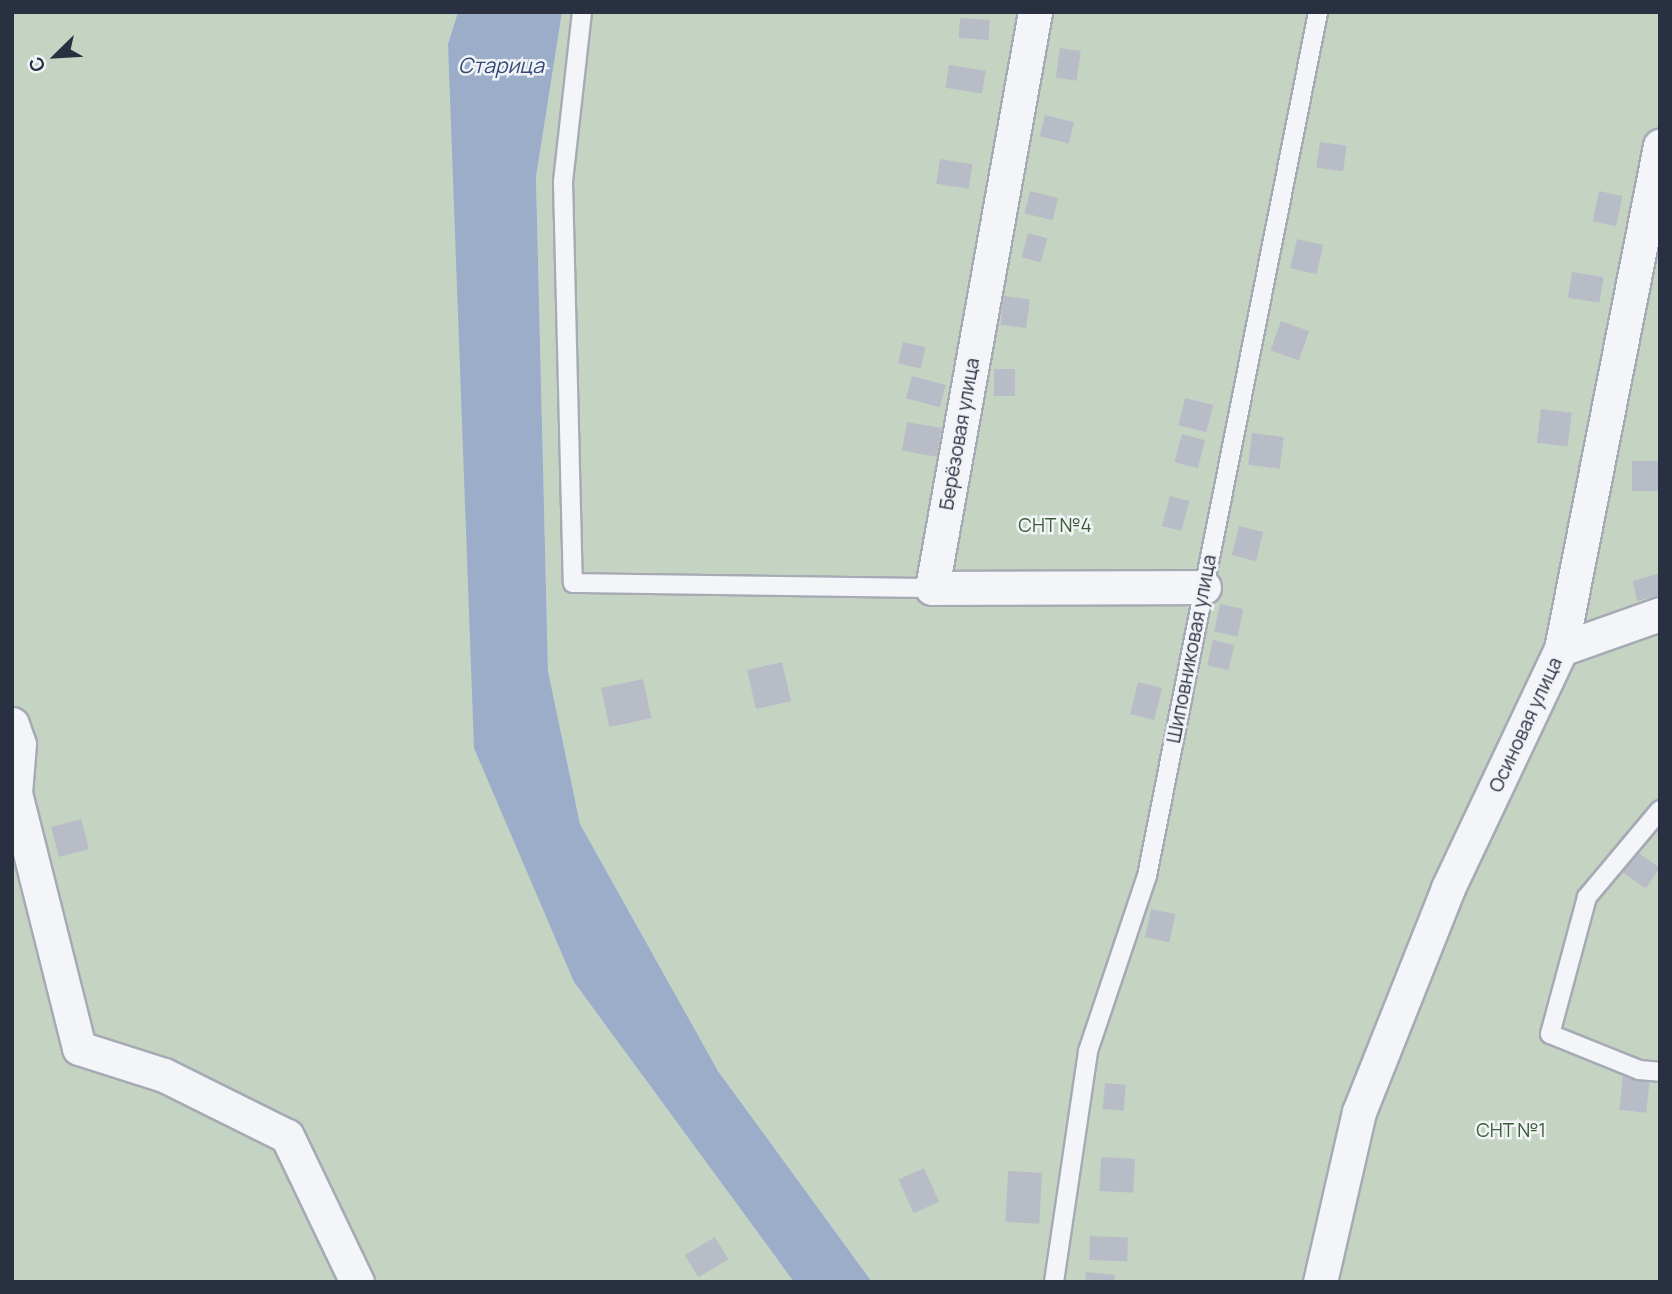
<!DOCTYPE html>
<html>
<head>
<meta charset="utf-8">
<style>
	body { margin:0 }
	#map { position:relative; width:1672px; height:1294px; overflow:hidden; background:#e1e3ea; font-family:Manrope,sans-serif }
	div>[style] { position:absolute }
	.green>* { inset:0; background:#c5d4c2 }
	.water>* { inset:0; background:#9cadca }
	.building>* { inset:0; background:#b8bcc7; transform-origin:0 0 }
	.roads { filter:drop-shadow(2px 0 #a6aab4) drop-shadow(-2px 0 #a6aab4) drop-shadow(0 2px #a6aab4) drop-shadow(0 -2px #a6aab4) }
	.lane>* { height:18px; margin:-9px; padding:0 9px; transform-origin:9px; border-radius:9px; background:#f4f5f8 }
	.street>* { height:33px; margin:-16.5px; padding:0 16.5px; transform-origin:16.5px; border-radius:16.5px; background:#f4f5f8 }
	span { translate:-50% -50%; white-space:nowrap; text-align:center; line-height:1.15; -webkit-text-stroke:5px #f1f3f7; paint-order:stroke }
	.street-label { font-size:19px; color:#293042 }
	.park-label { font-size:19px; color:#3a5d36 }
	.water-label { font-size:21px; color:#334a76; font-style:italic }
	.frame { position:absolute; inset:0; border:14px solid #293042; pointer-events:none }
	.north { position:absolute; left:21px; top:21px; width:70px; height:70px; -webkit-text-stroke:5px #f1f3f7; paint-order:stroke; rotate:246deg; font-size:19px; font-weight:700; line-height:28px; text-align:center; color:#293042 }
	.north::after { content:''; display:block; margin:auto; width:24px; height:32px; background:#293042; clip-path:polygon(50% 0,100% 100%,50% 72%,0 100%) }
</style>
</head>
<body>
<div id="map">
	<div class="green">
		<div style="clip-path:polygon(12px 12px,458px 12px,448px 44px,574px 982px,794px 1282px,12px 1282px)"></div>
		<div style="clip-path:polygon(562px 12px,1660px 12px,1660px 1282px,872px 1282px,718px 1071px,580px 824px,548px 672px,536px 177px)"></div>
	</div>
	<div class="water">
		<div style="clip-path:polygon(458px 12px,562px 12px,536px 177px,548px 671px,580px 824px,718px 1071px,872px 1282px,794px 1282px,574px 982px,474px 748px,448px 44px)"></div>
	</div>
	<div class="building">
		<div style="left:960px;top:18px;width:30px;height:20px;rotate:4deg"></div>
		<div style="left:1060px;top:48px;width:21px;height:30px;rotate:8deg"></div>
		<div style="left:949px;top:65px;width:37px;height:23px;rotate:9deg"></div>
		<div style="left:1045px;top:115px;width:30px;height:22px;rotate:14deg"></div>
		<div style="left:1320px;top:142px;width:27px;height:26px;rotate:8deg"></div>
		<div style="left:940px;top:159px;width:33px;height:25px;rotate:9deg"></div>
		<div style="left:1030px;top:191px;width:29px;height:23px;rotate:14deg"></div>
		<div style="left:1599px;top:191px;width:24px;height:31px;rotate:12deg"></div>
		<div style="left:1028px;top:233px;width:20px;height:25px;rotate:15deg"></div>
		<div style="left:1297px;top:239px;width:27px;height:30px;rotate:13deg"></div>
		<div style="left:1572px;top:272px;width:32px;height:26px;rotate:9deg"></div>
		<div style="left:1004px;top:296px;width:26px;height:29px;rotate:7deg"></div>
		<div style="left:1281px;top:321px;width:30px;height:31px;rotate:20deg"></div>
		<div style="left:903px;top:342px;width:23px;height:22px;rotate:13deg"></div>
		<div style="left:994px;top:369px;width:21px;height:27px"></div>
		<div style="left:912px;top:376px;width:35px;height:23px;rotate:15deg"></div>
		<div style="left:1185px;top:398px;width:29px;height:28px;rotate:14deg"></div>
		<div style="left:1541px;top:409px;width:31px;height:34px;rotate:7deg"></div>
		<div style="left:907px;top:422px;width:35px;height:29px;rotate:10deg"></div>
		<div style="left:1252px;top:433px;width:32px;height:32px;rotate:7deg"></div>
		<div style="left:1182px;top:434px;width:24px;height:29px;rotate:15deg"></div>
		<div style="left:1660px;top:461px;width:30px;height:28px;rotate:90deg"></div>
		<div style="left:1170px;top:496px;width:20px;height:31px;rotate:15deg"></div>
		<div style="left:1239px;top:526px;width:25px;height:30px;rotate:14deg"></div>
		<div style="clip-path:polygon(1660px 573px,1660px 595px,1637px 601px,1633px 581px)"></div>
		<div style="left:1220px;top:604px;width:24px;height:28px;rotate:12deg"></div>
		<div style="left:1213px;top:640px;width:22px;height:26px;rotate:13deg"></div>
		<div style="left:782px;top:662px;width:40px;height:36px;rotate:77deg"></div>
		<div style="left:643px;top:679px;width:40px;height:43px;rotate:78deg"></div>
		<div style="left:1138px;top:682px;width:25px;height:33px;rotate:14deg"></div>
		<div style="left:81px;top:819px;width:31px;height:31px;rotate:75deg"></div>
		<div style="left:1637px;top:852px;width:28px;height:25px;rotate:35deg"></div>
		<div style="left:1151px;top:909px;width:25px;height:29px;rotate:12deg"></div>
		<div style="left:1623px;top:1075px;width:27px;height:35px;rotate:6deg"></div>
		<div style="left:1105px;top:1083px;width:21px;height:26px;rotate:5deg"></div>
		<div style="left:1101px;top:1157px;width:34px;height:34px;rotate:3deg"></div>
		<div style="left:924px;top:1168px;width:37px;height:28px;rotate:66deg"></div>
		<div style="left:1008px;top:1171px;width:34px;height:51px;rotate:3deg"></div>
		<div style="left:1090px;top:1236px;width:38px;height:24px;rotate:2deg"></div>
		<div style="left:715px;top:1237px;width:26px;height:35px;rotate:59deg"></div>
		<div style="clip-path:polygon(1086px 1272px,1115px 1275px,1114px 1282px,1085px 1282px)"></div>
	</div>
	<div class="roads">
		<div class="lane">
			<div style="left:582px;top:12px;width:171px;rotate:96.4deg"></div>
			<div style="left:563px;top:182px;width:401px;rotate:88.6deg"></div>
			<div style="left:573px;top:583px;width:359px;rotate:0.8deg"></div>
			<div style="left:1660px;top:810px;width:114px;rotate:130deg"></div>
			<div style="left:1587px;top:897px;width:142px;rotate:105.1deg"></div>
			<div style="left:1550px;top:1034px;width:96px;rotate:22deg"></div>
			<div style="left:1639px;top:1070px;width:21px;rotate:5deg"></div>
			<div style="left:1054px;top:1282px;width:233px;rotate:-81.6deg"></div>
			<div style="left:1088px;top:1051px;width:185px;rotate:-71.4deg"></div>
			<div style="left:1147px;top:876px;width:881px;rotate:-78.8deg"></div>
		</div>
		<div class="street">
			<div style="left:1035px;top:12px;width:585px;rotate:100.14deg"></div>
			<div style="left:932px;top:588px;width:272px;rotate:-0.2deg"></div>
			<div style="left:1561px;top:649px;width:105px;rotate:-19.5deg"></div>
			<div style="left:12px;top:724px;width:21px;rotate:71deg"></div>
			<div style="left:19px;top:744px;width:49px;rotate:94.7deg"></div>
			<div style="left:15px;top:793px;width:263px;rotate:75.9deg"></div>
			<div style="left:79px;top:1048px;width:89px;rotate:17.6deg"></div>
			<div style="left:164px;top:1075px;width:137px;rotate:26.4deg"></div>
			<div style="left:287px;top:1136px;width:162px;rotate:64.4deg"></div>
			<div style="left:1320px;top:1282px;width:174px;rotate:-77.1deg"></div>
			<div style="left:1359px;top:1112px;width:241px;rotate:-68.3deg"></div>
			<div style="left:1448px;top:888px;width:264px;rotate:-64.7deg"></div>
			<div style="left:1561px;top:649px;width:513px;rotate:-78.87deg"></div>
		</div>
	</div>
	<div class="street-label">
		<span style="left:960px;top:434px;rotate:-80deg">Берёзовая улица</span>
		<span style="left:1192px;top:649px;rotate:-79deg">Шиповниковая улица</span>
		<span style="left:1526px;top:725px;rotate:-65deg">Осиновая улица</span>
	</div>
	<div class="park-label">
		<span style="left:1055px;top:526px">СНТ №4</span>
		<span style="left:1511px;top:1131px">СНТ №1</span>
	</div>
	<div class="water-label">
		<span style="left:501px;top:65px">Старица</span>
	</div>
	<div class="frame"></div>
	<div class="north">С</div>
</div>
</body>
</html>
